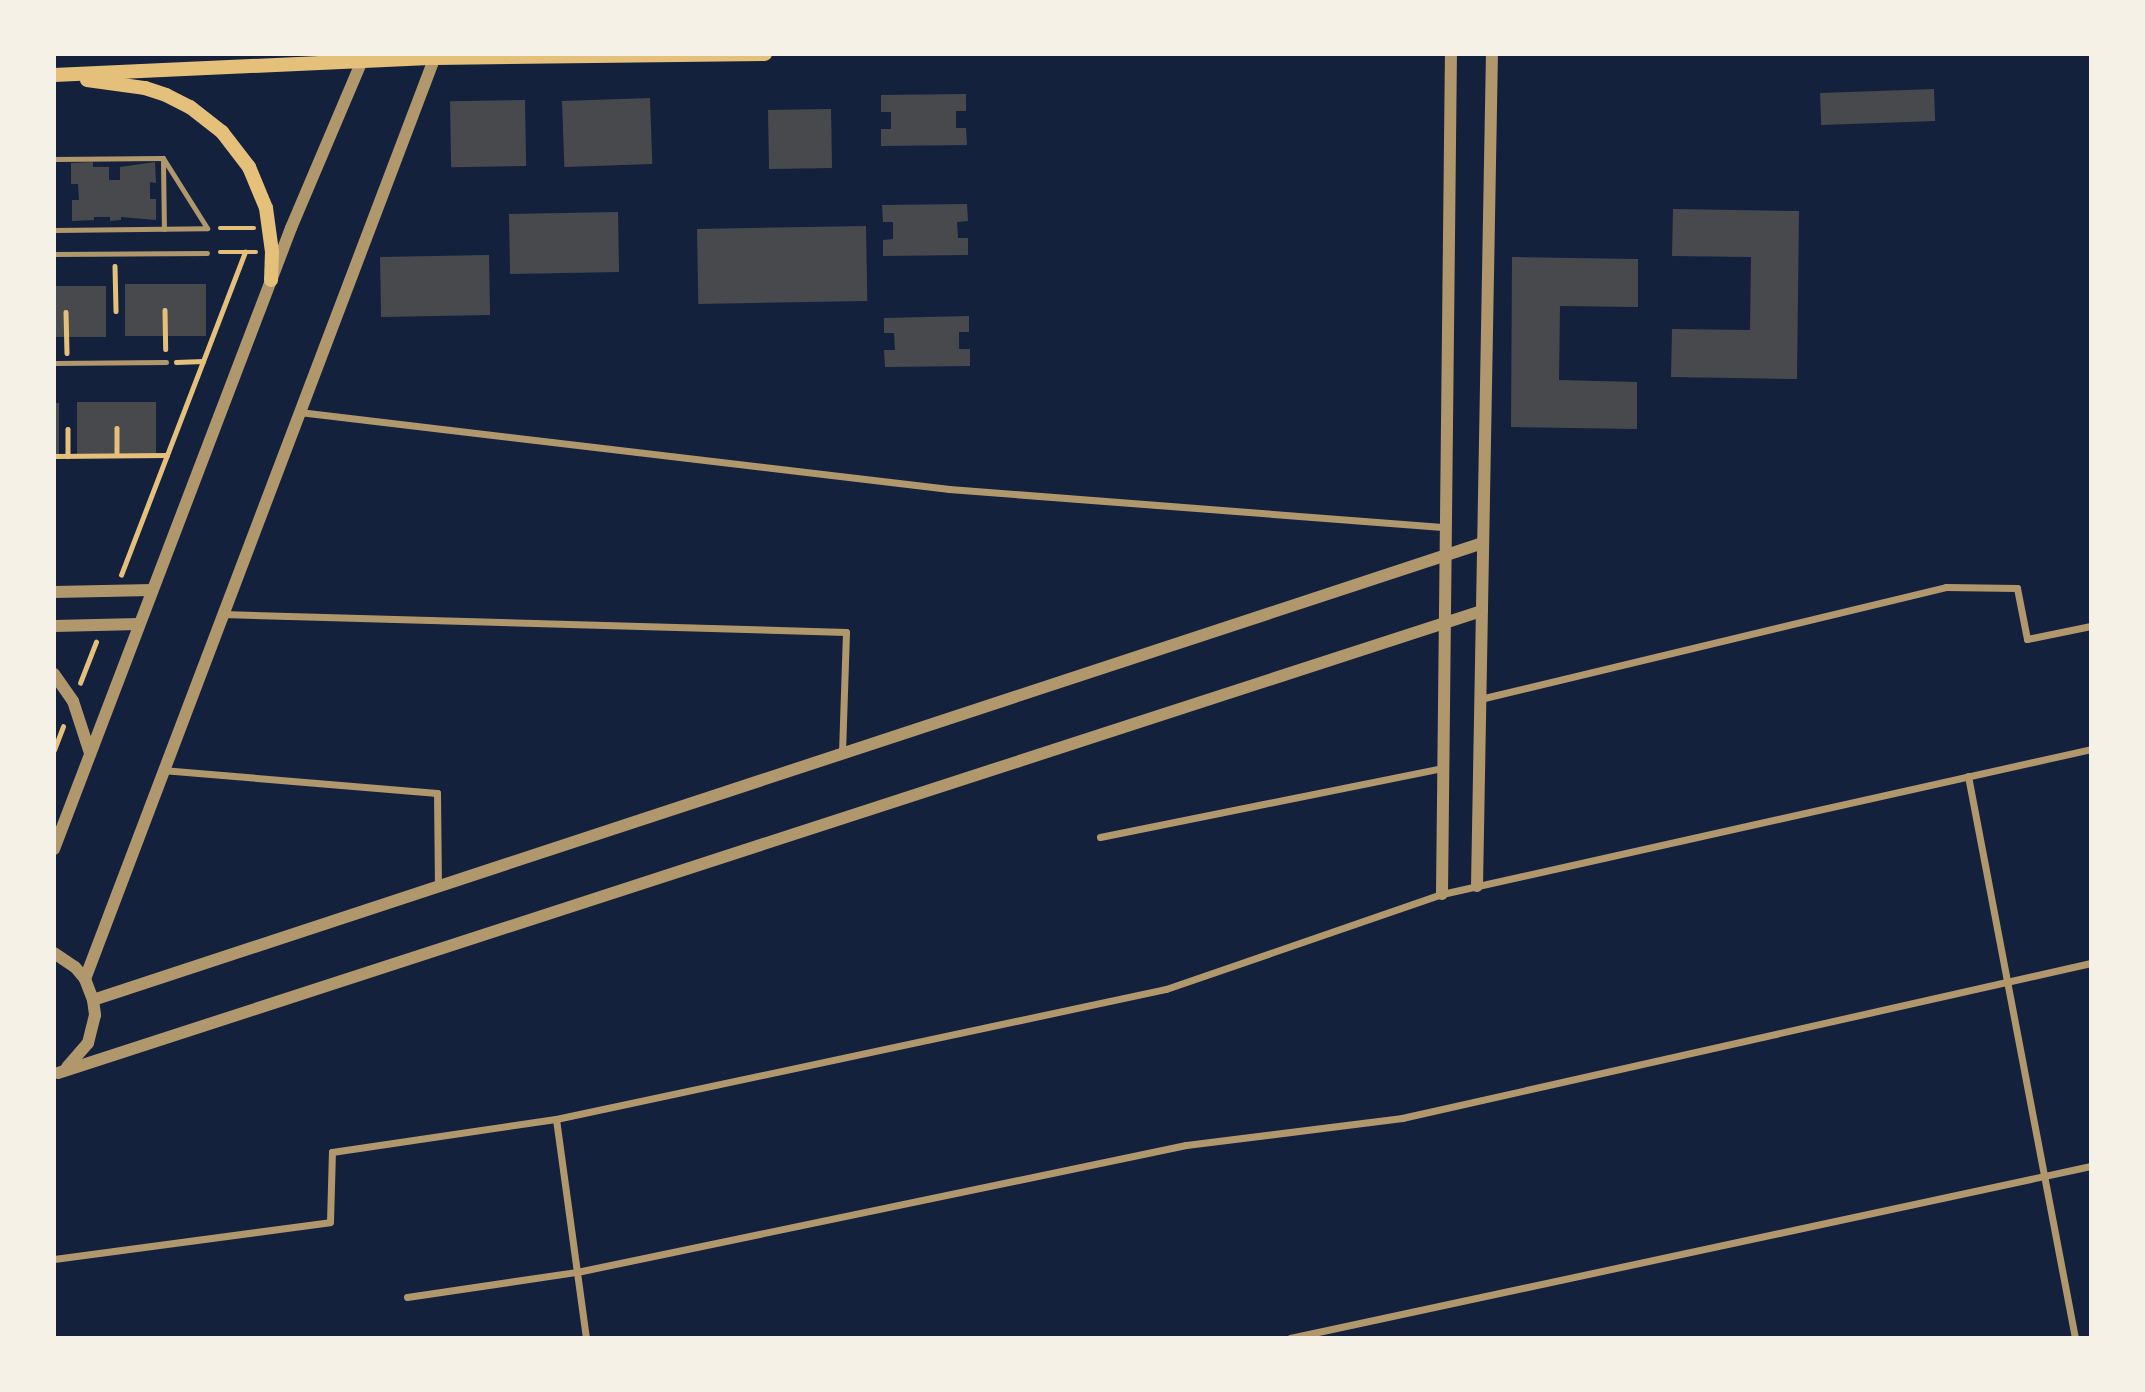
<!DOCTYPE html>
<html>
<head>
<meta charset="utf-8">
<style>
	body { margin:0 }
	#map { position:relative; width:2145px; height:1392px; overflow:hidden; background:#14213d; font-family:"Varela Round",sans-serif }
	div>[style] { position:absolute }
	.building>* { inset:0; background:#48494c; transform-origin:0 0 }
	.path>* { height:4.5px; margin:-2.25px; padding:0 2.25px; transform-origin:2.25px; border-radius:2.25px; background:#e5c07b }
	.service>* { height:5px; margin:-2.5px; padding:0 2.5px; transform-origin:2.5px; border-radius:2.5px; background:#b1986c }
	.minor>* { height:7px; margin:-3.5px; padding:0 3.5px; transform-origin:3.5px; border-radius:3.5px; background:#b1986c }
	.tertiary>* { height:12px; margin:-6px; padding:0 6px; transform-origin:6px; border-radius:6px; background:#b1986c }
	.secondary>* { height:14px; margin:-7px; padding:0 7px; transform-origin:7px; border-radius:7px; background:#e5c07b }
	span { translate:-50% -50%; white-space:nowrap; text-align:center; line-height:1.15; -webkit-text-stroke:6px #f6f1e7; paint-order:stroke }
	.frame { position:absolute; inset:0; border:56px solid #f6f1e7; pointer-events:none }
</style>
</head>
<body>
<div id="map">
	<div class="building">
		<div style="left:1934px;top:89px;width:32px;height:114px;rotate:88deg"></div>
		<div style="clip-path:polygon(966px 94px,966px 111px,956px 111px,956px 128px,966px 128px,967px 145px,881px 146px,881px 129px,891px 129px,891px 112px,881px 112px,881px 95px)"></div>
		<div style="left:650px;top:98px;width:66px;height:88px;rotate:88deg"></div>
		<div style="left:525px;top:100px;width:66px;height:75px;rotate:89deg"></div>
		<div style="left:831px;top:109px;width:59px;height:63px;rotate:89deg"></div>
		<div style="clip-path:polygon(93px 162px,93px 167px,109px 167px,109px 180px,120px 180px,120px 167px,155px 162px,156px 183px,150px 182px,150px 199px,156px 199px,156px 220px,121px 217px,121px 220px,110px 221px,110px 217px,94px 217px,94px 220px,72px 221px,72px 200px,79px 200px,78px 184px,71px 184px,71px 163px)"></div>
		<div style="clip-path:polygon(967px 204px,968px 221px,957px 222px,958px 238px,968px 238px,968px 255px,883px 256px,883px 240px,893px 239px,893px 222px,883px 222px,882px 205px)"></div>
		<div style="clip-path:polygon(1673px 209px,1799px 211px,1797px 379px,1671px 377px,1672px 329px,1750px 330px,1751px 257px,1672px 256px)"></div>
		<div style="left:618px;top:212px;width:60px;height:109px;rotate:89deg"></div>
		<div style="left:866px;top:226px;width:75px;height:169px;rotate:89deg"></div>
		<div style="left:489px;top:255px;width:60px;height:109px;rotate:89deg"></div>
		<div style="clip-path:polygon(1512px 257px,1638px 259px,1638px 307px,1560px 306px,1559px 380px,1637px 382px,1637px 429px,1511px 427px)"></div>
		<div style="left:206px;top:284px;width:52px;height:81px;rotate:90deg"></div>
		<div style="left:54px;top:286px;width:52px;height:51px"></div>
		<div style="clip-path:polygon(969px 316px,969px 332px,959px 332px,959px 349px,970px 349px,970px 366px,885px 367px,884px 350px,895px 350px,894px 333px,884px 333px,884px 318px)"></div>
		<div style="left:77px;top:402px;width:79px;height:52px"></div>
		<div style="left:54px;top:403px;width:5px;height:51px"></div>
	</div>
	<div class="path">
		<div style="left:220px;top:228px;width:34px"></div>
		<div style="left:220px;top:252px;width:36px"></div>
		<div style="left:115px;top:266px;width:45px;rotate:88.7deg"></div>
		<div style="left:165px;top:310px;width:39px;rotate:89deg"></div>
		<div style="left:66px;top:312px;width:41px;rotate:88.6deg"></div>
		<div style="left:176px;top:362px;width:27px;rotate:-2deg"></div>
		<div style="left:117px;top:428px;width:27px;rotate:90deg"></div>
		<div style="left:68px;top:429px;width:27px;rotate:90deg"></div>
		<div style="left:54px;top:456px;width:113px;rotate:-0.5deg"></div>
		<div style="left:121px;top:575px;width:346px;rotate:-69deg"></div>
		<div style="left:80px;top:683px;width:44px;rotate:-68.7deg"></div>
		<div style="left:54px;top:750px;width:25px;rotate:-69deg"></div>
	</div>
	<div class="service">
		<div style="left:163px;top:158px;width:83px;rotate:57.8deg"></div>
		<div style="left:54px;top:159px;width:109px;rotate:-0.5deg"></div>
		<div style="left:163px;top:161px;width:68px;rotate:89.2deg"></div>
		<div style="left:54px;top:230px;width:153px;rotate:-0.7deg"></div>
		<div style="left:54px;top:254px;width:153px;rotate:-0.4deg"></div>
		<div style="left:54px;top:363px;width:112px;rotate:-0.5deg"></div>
	</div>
	<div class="minor">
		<div style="left:299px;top:412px;width:655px;rotate:6.76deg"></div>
		<div style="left:949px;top:489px;width:498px;rotate:4.4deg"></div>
		<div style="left:222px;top:614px;width:624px;rotate:1.65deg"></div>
		<div style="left:846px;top:632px;width:121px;rotate:91.9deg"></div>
		<div style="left:1480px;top:699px;width:479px;rotate:-13.5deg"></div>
		<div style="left:1946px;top:587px;width:71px;rotate:0.8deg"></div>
		<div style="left:2017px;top:588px;width:52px;rotate:78.9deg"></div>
		<div style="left:2027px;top:639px;width:65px;rotate:-11.5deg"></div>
		<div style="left:162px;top:770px;width:276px;rotate:4.8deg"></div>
		<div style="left:437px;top:793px;width:94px;rotate:89.4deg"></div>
		<div style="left:1968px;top:776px;width:572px;rotate:79.22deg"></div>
		<div style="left:1100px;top:837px;width:350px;rotate:-11.4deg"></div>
		<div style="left:556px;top:1119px;width:221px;rotate:82.2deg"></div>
		<div style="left:54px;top:1259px;width:278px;rotate:-7.6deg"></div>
		<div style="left:330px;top:1222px;width:70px;rotate:-88.4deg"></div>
		<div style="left:332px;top:1152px;width:226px;rotate:-8.4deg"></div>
		<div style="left:556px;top:1119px;width:624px;rotate:-12.03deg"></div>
		<div style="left:1166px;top:989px;width:292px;rotate:-19deg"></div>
		<div style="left:1442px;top:894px;width:665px;rotate:-12.59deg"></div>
		<div style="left:407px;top:1297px;width:172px;rotate:-8.4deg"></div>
		<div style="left:577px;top:1272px;width:622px;rotate:-11.78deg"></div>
		<div style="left:1186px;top:1145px;width:218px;rotate:-7.1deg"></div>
		<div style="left:1402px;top:1118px;width:706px;rotate:-12.68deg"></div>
		<div style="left:1290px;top:1338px;width:819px;rotate:-12.12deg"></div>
	</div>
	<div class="tertiary">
		<div style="left:54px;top:592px;width:98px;rotate:-1.2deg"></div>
		<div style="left:54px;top:626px;width:85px;rotate:-1.3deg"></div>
		<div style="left:54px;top:674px;width:33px;rotate:55deg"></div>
		<div style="left:73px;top:701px;width:55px;rotate:71.9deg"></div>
		<div style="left:54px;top:849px;width:665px;rotate:-69.11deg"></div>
		<div style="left:291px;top:228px;width:189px;rotate:-67deg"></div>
		<div style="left:1477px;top:886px;width:832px;rotate:-88.97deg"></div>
		<div style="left:1442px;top:894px;width:840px;rotate:-89.39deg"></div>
		<div style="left:54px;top:953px;width:25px;rotate:34deg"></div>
		<div style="left:75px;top:967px;width:16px;rotate:50deg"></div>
		<div style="left:85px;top:979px;width:22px;rotate:69deg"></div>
		<div style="left:93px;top:1000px;width:15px;rotate:82deg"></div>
		<div style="left:95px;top:1015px;width:29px;rotate:104deg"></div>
		<div style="left:88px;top:1043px;width:32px;rotate:131deg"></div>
		<div style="left:85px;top:979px;width:989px;rotate:-69.22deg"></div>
		<div style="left:93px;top:1000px;width:1463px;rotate:-18.2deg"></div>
		<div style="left:58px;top:1073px;width:1497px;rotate:-17.98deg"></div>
	</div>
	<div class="secondary">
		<div style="left:54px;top:75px;width:381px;rotate:-2.6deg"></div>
		<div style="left:435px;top:58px;width:330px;rotate:-0.7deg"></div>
		<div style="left:87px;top:80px;width:59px;rotate:7.9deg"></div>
		<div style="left:145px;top:88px;width:22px;rotate:18deg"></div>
		<div style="left:166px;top:95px;width:27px;rotate:27deg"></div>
		<div style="left:190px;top:107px;width:41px;rotate:38deg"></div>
		<div style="left:222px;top:132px;width:44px;rotate:52.4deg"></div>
		<div style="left:249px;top:167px;width:44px;rotate:67.5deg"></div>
		<div style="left:266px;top:208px;width:44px;rotate:82.2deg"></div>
		<div style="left:272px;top:252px;width:28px;rotate:92deg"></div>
	</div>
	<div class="frame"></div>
</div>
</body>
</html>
